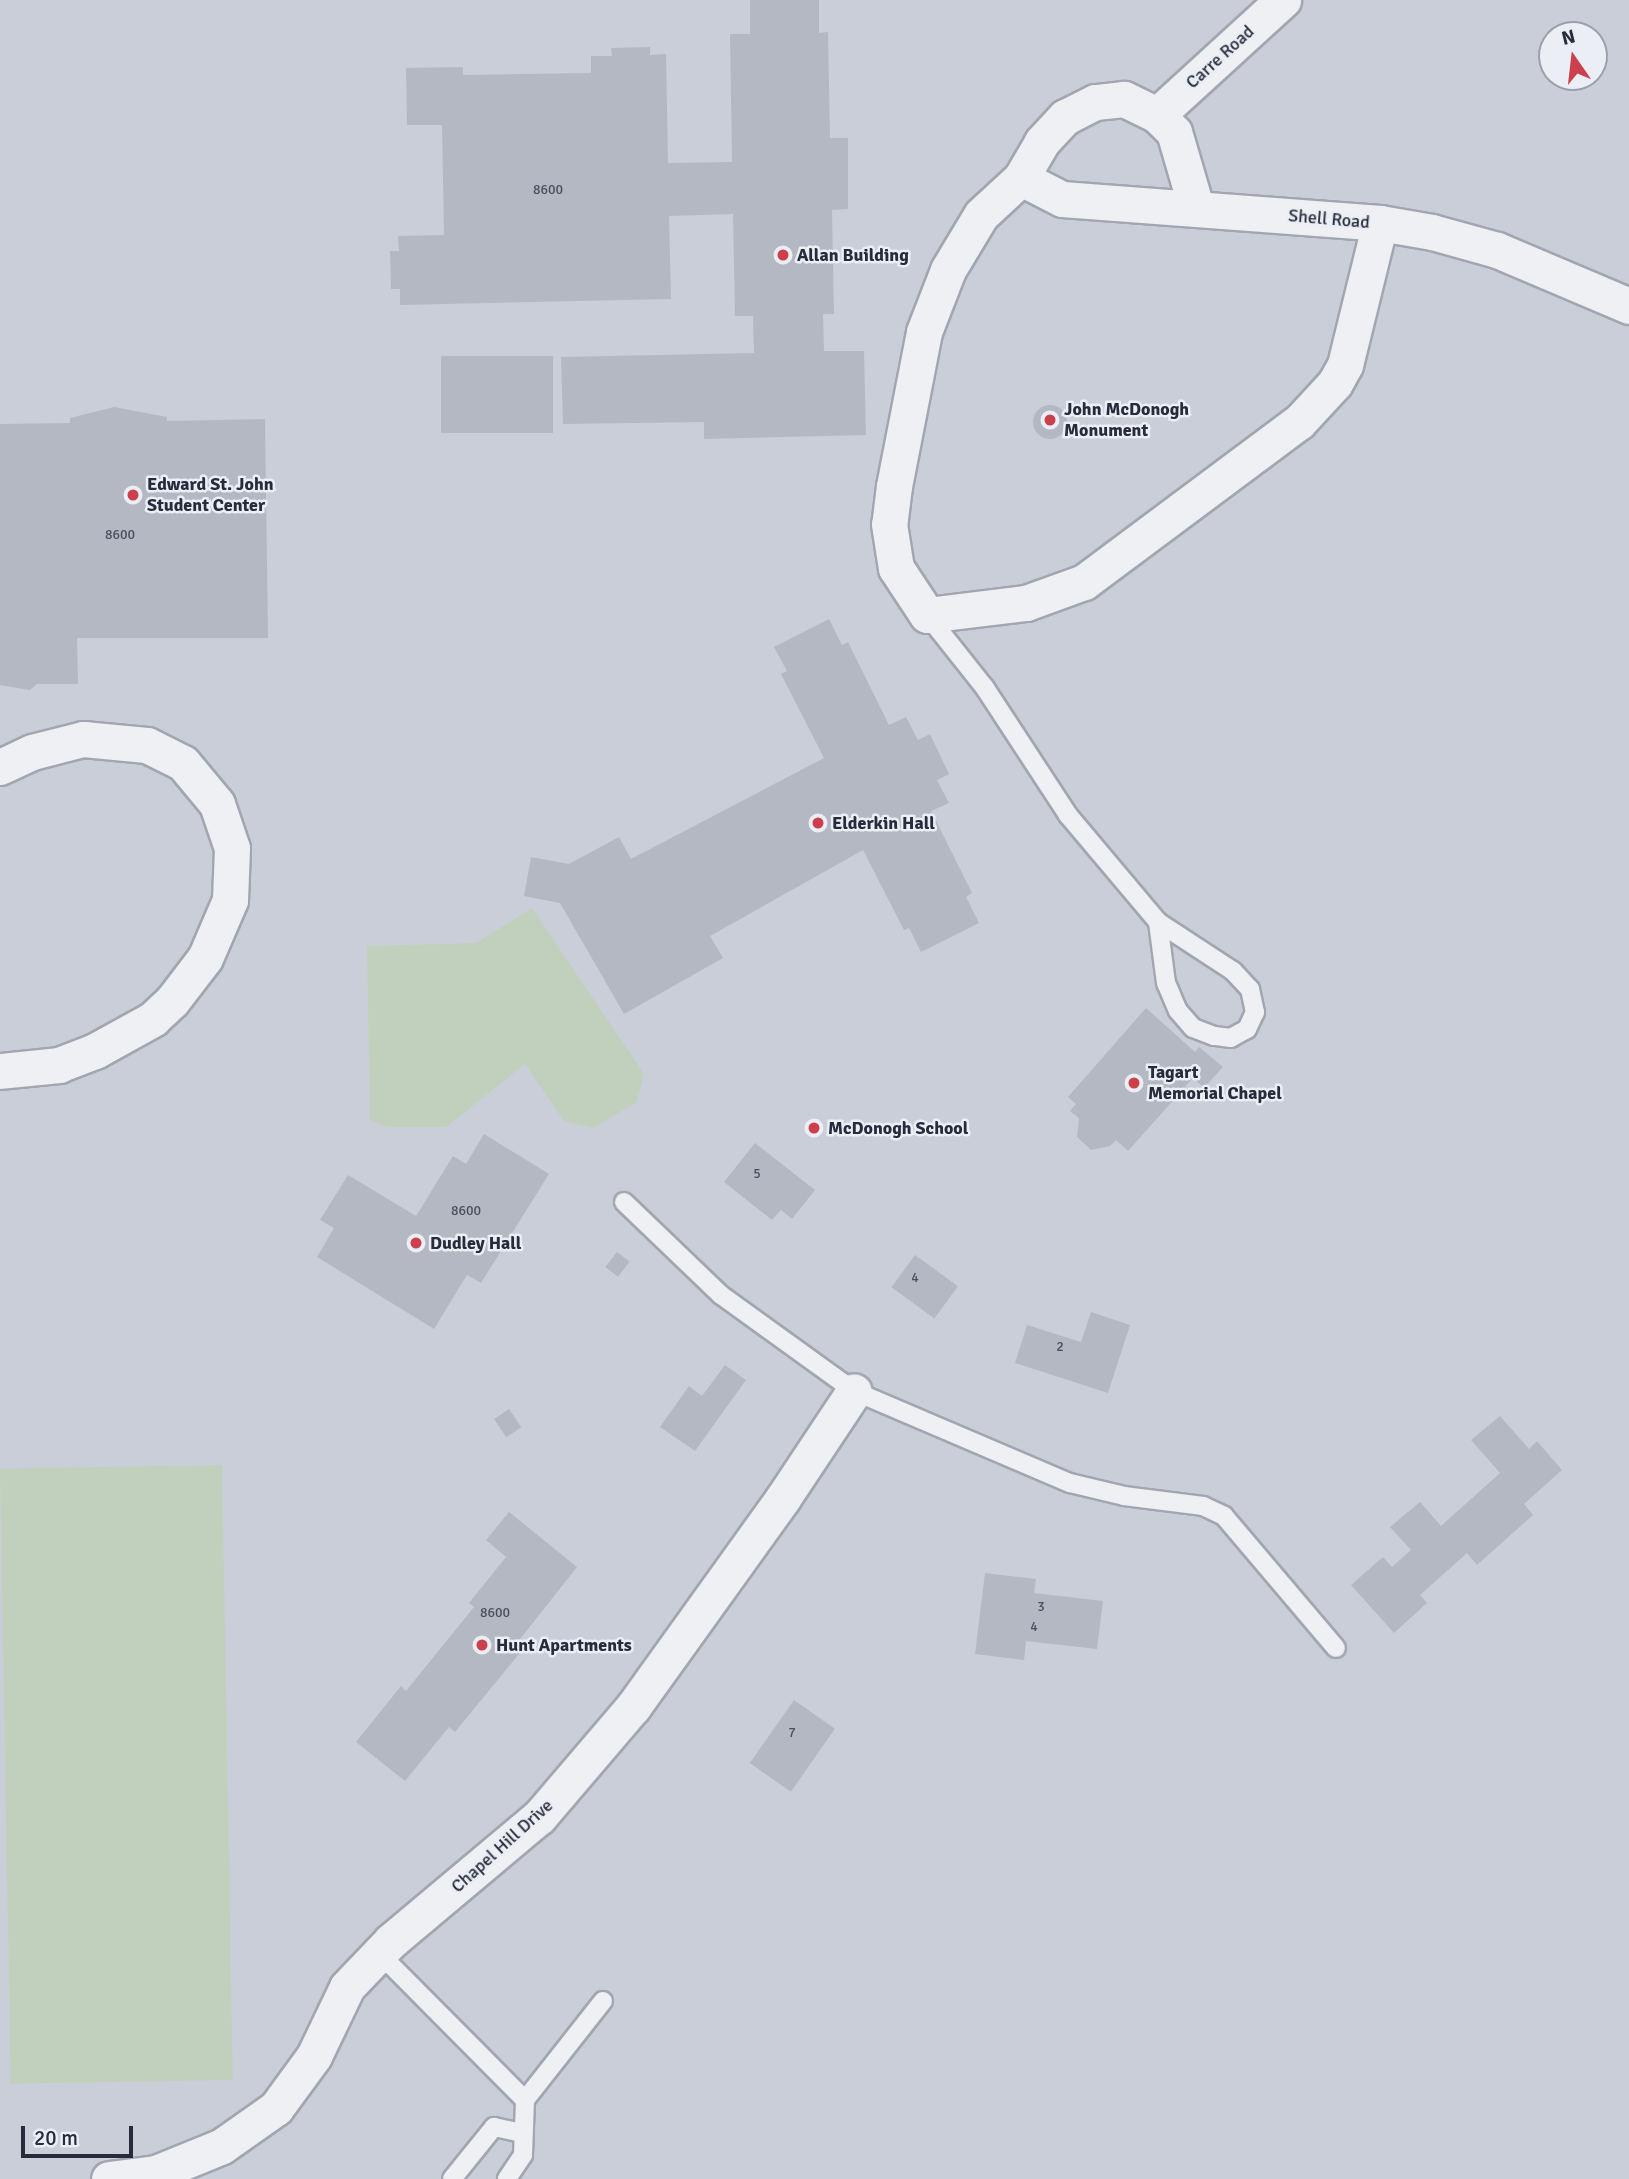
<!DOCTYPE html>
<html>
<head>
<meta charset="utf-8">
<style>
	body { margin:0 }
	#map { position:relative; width:1629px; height:2179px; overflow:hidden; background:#dcdfe6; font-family:Signika,sans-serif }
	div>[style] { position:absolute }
	.built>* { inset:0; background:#caced8 }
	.green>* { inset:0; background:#c0d0bd; transform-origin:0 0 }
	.building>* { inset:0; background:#b3b8c2; transform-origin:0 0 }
	.round { border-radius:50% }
	.roads { filter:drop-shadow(2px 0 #a2a6b0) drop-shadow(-2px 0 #a2a6b0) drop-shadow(0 2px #a2a6b0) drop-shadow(0 -2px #a2a6b0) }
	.lane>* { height:18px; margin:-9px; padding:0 9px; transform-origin:9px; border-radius:9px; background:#eef0f4 }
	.street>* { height:35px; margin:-17.5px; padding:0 17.5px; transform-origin:17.5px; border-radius:17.5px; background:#eef0f4 }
	.dots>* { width:19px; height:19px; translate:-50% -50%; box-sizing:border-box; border:4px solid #ebeef4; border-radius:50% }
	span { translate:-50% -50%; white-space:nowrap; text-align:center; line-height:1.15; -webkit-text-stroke:5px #ebeef4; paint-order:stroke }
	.number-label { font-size:14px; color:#494f5e }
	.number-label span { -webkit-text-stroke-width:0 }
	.street-label { font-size:18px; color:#262c3c }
	.poi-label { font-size:18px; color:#262c3c; font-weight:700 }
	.left { translate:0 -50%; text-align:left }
	.north { position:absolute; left:1538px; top:21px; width:70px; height:70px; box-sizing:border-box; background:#ebeef4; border:2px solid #9ca0aa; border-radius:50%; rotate:346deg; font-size:19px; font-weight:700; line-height:28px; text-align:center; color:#262c3c }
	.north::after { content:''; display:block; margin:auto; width:24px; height:32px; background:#cb404c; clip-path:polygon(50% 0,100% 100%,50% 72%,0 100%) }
	.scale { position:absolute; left:21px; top:2126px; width:112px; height:32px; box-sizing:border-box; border:4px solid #262c3c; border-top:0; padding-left:9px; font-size:21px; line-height:24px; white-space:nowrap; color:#262c3c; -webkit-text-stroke:5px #ebeef4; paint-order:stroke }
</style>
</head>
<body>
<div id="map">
	<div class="built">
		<div style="clip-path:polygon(evenodd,0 0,1629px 0,1629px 2179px,0 2179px,0 0,1552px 35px,1594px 35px,1594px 77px,1552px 77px,1552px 35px)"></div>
	</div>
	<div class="green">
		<div style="clip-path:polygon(532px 908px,644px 1074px,637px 1102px,593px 1128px,564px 1121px,525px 1064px,446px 1127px,387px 1127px,370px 1120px,367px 946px,476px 943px)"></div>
		<div style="left:222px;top:1465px;width:615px;height:222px;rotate:89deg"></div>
	</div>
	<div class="building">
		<div style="clip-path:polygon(750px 0,819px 0,819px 33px,828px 32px,830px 138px,848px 138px,848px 209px,832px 210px,834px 314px,823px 314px,824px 351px,864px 351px,866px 435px,704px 439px,704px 422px,563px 424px,561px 357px,754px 353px,753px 316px,735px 316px,733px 214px,669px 216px,671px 299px,400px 305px,400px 289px,391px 289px,390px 251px,399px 251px,398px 236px,444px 235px,442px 125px,407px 125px,406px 68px,463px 67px,463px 75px,591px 73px,591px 56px,612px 56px,611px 48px,650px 47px,650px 55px,666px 54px,668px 163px,732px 162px,730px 34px,750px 34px)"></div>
		<div style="left:553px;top:356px;width:77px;height:112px;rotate:90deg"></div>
		<div class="round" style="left:1033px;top:405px;width:34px;height:34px"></div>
		<div style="clip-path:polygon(114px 407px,167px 417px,167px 421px,265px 419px,268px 638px,77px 638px,78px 684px,37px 684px,30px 690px,0 685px,0 424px,70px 423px,70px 418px)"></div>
		<div style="clip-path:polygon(829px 619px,842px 645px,848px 642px,889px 725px,906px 717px,918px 740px,930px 734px,949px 774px,937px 780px,949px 803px,931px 811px,972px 893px,966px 897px,979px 923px,921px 952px,909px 928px,904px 930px,863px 850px,710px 936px,723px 958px,624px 1014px,560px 903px,524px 896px,531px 857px,569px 864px,619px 837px,631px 859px,824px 758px,781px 674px,787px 671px,774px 647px)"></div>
		<div style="clip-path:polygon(1146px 1008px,1195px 1052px,1199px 1047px,1223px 1067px,1204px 1088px,1193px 1078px,1128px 1151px,1116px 1140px,1110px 1146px,1091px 1150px,1077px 1137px,1079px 1118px,1070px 1111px,1076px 1104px,1068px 1097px)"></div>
		<div style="clip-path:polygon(484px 1134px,549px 1174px,481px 1283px,467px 1275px,434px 1329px,317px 1257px,334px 1228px,320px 1220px,348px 1175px,416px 1216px,453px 1156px,466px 1164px)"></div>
		<div style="clip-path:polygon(755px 1143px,815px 1190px,792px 1219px,781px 1210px,772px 1220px,724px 1182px)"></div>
		<div style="left:617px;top:1252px;width:16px;height:19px;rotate:38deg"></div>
		<div style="left:915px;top:1255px;width:53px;height:40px;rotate:36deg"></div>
		<div style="clip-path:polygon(1091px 1312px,1130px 1325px,1108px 1393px,1015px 1363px,1027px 1325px,1081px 1342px)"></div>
		<div style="clip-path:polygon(725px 1365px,746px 1380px,695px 1451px,660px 1427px,689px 1386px,702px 1396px)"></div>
		<div style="left:509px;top:1409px;width:22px;height:18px;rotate:56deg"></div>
		<div style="clip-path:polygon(1500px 1416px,1529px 1449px,1537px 1441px,1562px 1470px,1524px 1504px,1533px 1515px,1477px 1565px,1467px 1553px,1420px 1595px,1427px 1603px,1394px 1633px,1351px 1585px,1383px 1557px,1392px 1567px,1411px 1550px,1390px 1527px,1420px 1502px,1441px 1526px,1500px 1473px,1471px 1440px)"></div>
		<div style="clip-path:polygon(509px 1512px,577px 1567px,517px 1643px,524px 1648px,455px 1732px,449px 1727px,405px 1781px,356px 1742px,401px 1686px,406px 1691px,474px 1607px,469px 1603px,506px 1557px,486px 1540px)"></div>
		<div style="clip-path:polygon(985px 1573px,1036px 1579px,1034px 1593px,1103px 1601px,1097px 1649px,1026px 1641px,1024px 1660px,975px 1654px)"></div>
		<div style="left:794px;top:1700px;width:50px;height:77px;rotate:35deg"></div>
	</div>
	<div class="roads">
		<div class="lane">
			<div style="left:927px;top:615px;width:93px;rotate:51.5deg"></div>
			<div style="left:985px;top:688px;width:152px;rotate:56.8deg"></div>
			<div style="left:1068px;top:815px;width:140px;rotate:49.9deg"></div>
			<div style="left:1158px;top:922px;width:90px;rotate:33.2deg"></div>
			<div style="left:1233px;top:971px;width:25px;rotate:47deg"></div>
			<div style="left:1250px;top:989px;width:24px;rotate:78deg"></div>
			<div style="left:1255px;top:1012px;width:19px;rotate:115deg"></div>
			<div style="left:1247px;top:1029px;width:18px;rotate:151deg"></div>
			<div style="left:1231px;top:1038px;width:17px;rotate:-173deg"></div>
			<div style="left:1214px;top:1036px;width:22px;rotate:-159deg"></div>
			<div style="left:1193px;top:1028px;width:23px;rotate:-131deg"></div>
			<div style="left:1178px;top:1011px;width:30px;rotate:-113deg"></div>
			<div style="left:1166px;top:983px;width:62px;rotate:-97.5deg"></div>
			<div style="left:624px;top:1202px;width:134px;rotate:43.8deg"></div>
			<div style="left:721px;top:1295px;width:164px;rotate:35.8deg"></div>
			<div style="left:854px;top:1391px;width:235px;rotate:23.1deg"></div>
			<div style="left:1070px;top:1483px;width:56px;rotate:13.5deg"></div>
			<div style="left:1124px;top:1496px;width:80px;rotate:7.2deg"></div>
			<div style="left:1203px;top:1506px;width:23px;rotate:25deg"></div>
			<div style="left:1224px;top:1516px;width:173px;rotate:49.7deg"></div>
			<div style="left:379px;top:1953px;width:207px;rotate:45.2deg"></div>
			<div style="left:525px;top:2100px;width:55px;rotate:92.1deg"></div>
			<div style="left:523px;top:2155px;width:29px;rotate:124deg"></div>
			<div style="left:525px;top:2100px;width:126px;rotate:-51.8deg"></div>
			<div style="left:452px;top:2179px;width:67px;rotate:-51.1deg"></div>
			<div style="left:494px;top:2127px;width:30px;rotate:12deg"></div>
		</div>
		<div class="street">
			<div style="left:1157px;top:115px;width:171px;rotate:-42.4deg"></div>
			<div style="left:1021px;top:178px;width:46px;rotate:27.1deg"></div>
			<div style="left:1062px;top:199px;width:319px;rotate:4.3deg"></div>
			<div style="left:1380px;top:223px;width:53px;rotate:9.8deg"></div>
			<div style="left:1432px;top:232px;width:67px;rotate:15.5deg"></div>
			<div style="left:1497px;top:250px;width:143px;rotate:23deg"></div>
			<div style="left:1196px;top:207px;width:78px;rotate:-106.3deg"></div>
			<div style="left:1174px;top:132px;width:24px;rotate:-135deg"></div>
			<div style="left:1157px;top:115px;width:37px;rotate:-154deg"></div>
			<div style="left:1124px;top:99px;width:29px;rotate:174deg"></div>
			<div style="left:1095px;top:102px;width:34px;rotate:153deg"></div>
			<div style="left:1065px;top:117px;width:34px;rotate:133deg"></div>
			<div style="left:1042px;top:142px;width:42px;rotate:120.3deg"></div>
			<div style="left:1021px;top:178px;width:54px;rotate:137.2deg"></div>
			<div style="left:981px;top:215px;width:64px;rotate:121deg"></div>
			<div style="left:948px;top:270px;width:66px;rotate:111.2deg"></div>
			<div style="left:924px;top:332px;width:157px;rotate:101deg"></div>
			<div style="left:894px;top:486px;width:38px;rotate:97deg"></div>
			<div style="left:889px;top:524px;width:45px;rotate:81deg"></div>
			<div style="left:896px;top:568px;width:56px;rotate:56.6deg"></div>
			<div style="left:927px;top:615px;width:100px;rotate:-6.9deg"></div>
			<div style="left:1026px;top:603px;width:62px;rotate:-19.9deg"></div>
			<div style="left:1084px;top:582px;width:268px;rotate:-36.7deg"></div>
			<div style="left:1299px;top:422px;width:53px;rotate:-47.3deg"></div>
			<div style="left:1335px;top:383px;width:21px;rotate:-61deg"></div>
			<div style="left:1345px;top:365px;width:146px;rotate:-76.2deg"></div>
			<div style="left:0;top:767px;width:35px;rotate:-25deg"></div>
			<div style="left:32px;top:752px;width:53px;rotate:-14.3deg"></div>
			<div style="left:83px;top:739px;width:64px;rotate:5.4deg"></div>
			<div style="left:147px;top:745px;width:40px;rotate:26.6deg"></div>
			<div style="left:183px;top:763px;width:53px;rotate:50.3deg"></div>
			<div style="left:217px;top:804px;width:46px;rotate:71.2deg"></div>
			<div style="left:232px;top:848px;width:52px;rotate:92.2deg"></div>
			<div style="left:230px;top:900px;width:63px;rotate:113.3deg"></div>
			<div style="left:205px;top:958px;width:54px;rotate:127.5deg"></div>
			<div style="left:172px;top:1001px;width:26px;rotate:137deg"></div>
			<div style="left:153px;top:1019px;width:66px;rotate:151.1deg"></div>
			<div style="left:95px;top:1051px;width:39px;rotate:159deg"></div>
			<div style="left:59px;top:1065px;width:59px;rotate:174.2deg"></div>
			<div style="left:109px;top:2179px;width:47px;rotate:-7.3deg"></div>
			<div style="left:156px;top:2173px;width:71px;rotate:-22.2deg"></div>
			<div style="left:222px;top:2146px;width:66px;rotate:-35.1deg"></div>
			<div style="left:276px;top:2108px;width:64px;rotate:-53.8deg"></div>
			<div style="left:314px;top:2056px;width:76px;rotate:-64.4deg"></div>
			<div style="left:347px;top:1987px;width:64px;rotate:-46.3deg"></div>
			<div style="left:391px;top:1941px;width:193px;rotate:-40deg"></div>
			<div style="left:539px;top:1817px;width:145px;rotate:-49.5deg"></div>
			<div style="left:633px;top:1707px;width:257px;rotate:-54.3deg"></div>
			<div style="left:783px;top:1498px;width:128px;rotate:-56.4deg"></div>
		</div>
	</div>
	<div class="dots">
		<div style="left:783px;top:255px;background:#cb404c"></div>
		<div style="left:1050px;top:420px;background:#cb404c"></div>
		<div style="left:133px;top:495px;background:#cb404c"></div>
		<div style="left:818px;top:823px;background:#cb404c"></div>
		<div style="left:1134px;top:1083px;background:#cb404c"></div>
		<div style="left:814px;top:1128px;background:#cb404c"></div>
		<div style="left:416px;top:1243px;background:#cb404c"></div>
		<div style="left:482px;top:1645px;background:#cb404c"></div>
	</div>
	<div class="number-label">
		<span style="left:548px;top:190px">8600</span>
		<span style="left:120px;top:535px">8600</span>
		<span style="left:757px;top:1174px">5</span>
		<span style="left:466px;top:1211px">8600</span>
		<span style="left:915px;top:1278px">4</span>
		<span style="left:1060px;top:1347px">2</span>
		<span style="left:1041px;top:1607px">3</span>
		<span style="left:495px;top:1613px">8600</span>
		<span style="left:1034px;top:1627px">4</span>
		<span style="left:792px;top:1733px">7</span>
	</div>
	<div class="street-label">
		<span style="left:1220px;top:57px;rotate:-42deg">Carre Road</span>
		<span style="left:1329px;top:219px;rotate:5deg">Shell Road</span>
		<span style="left:502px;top:1846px;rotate:-42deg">Chapel Hill Drive</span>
	</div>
	<div class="poi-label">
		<span class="left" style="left:797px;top:255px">Allan Building</span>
		<span class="left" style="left:1064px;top:420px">John McDonogh<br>Monument</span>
		<span class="left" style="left:147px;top:495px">Edward St. John<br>Student Center</span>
		<span class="left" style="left:832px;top:823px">Elderkin Hall</span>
		<span class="left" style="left:1148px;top:1083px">Tagart<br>Memorial Chapel</span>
		<span class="left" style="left:828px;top:1128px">McDonogh School</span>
		<span class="left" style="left:430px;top:1243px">Dudley Hall</span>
		<span class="left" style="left:496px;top:1645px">Hunt Apartments</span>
	</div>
	<div class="north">N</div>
	<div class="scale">20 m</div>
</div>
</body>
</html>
